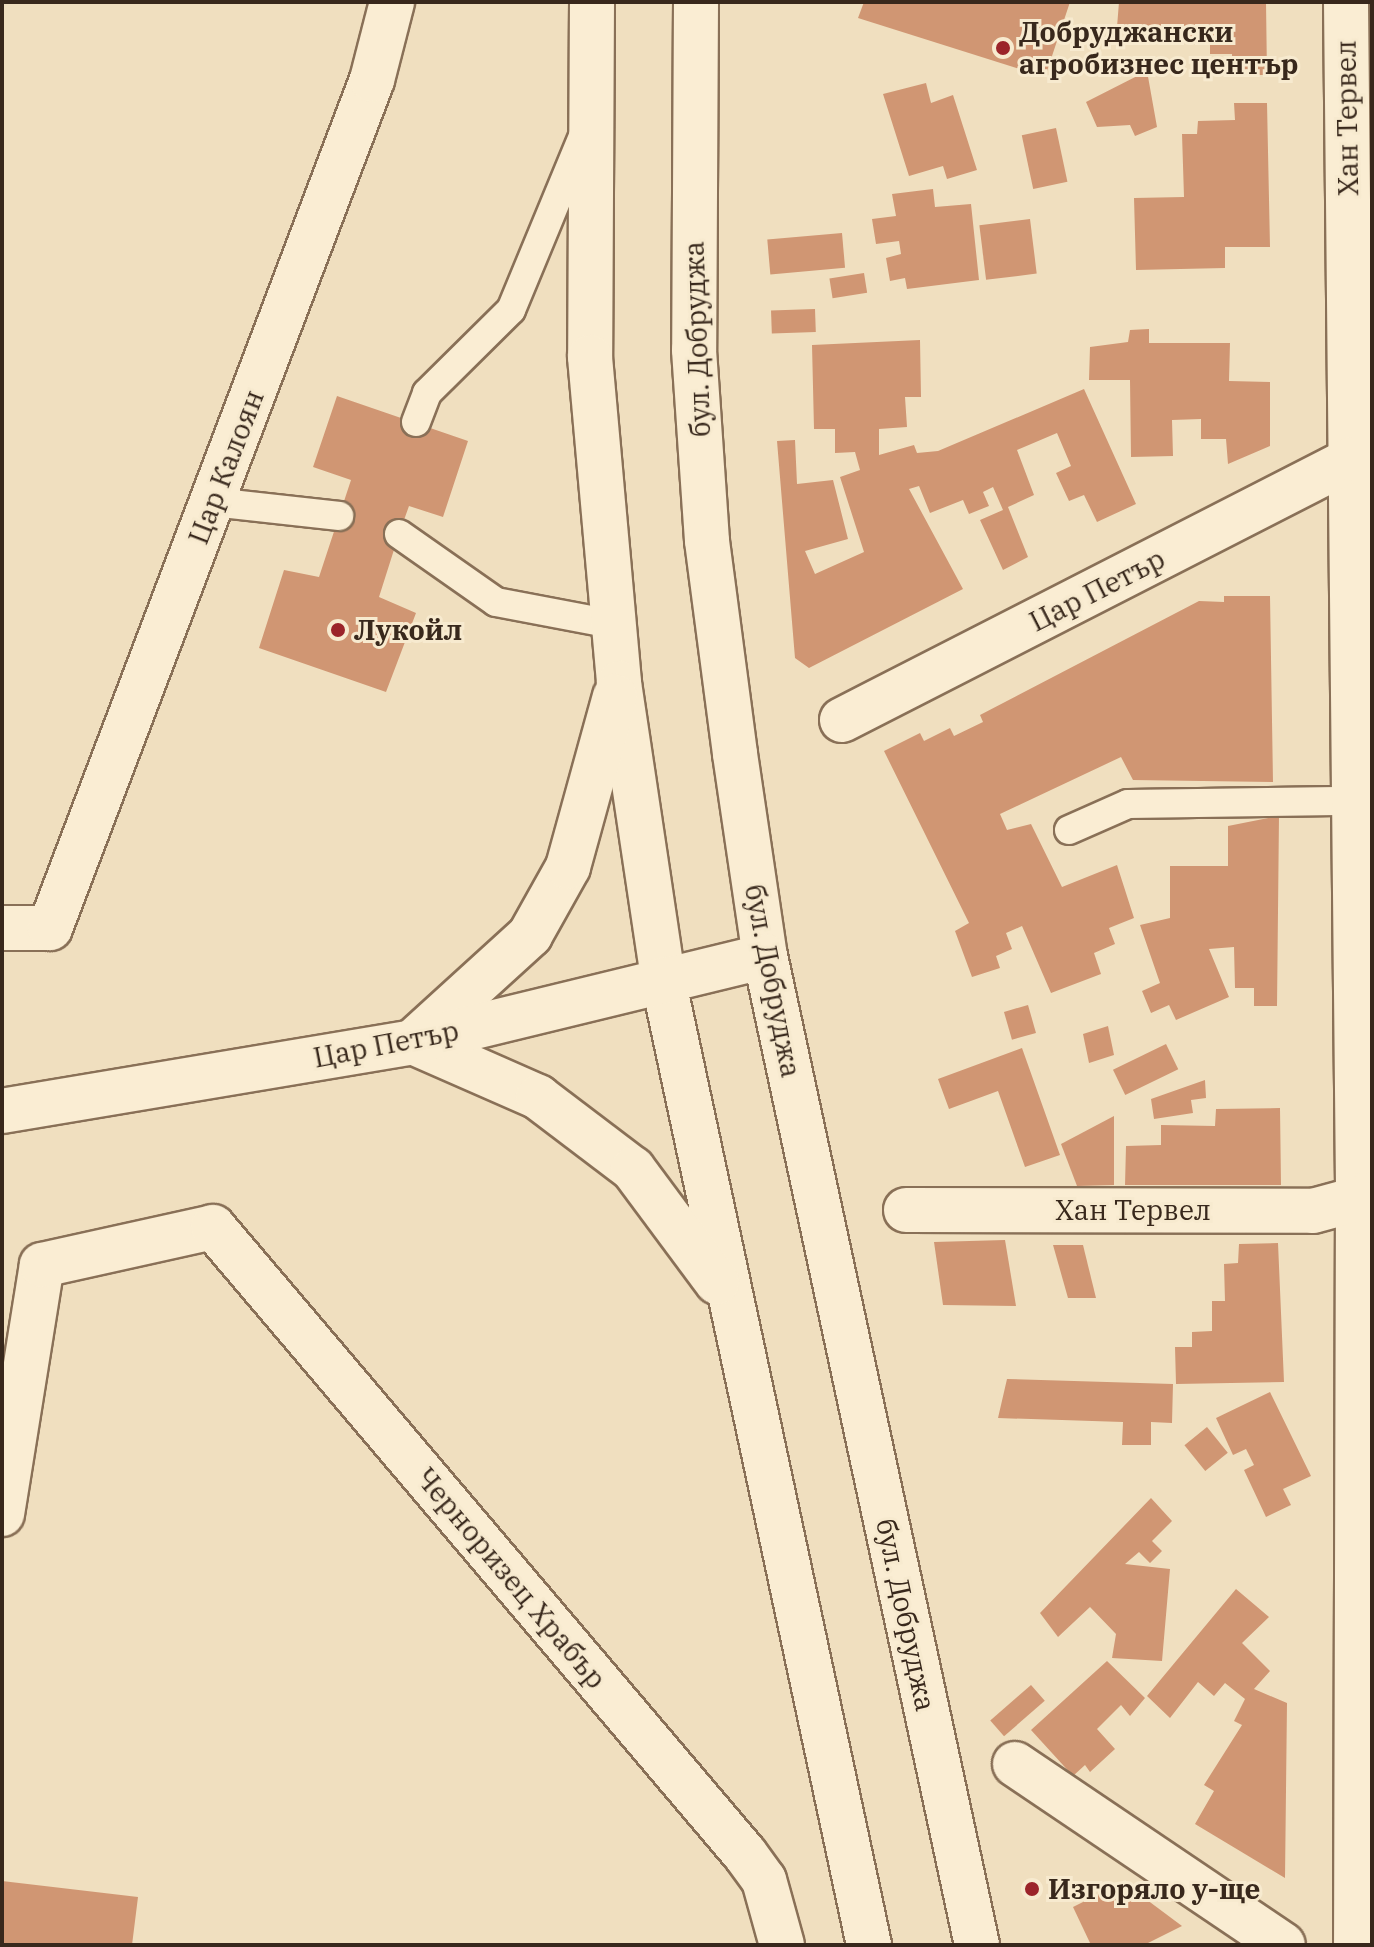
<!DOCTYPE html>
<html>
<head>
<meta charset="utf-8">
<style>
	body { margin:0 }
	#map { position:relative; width:1374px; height:1947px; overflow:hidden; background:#f0dfbf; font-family:"IBM Plex Serif",serif }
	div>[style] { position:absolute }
	.building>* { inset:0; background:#d09673; transform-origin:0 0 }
	.roads { filter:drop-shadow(2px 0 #897057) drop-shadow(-2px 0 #897057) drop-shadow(0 2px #897057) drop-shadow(0 -2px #897057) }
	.lane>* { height:28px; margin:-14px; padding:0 14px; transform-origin:14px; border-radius:14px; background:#faedd3 }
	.street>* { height:44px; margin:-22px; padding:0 22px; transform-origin:22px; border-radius:22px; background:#faedd3 }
	.secondary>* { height:44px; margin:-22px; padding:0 22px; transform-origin:22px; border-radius:22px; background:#faedd3 }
	.dots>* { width:22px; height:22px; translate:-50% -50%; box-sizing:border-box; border:4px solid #f7eacf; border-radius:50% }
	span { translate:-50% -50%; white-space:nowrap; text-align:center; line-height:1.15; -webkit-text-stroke:6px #f7eacf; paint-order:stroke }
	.poi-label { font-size:28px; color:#38281c; font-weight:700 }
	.left { translate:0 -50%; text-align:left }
	.street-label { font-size:28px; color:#38281c }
	.frame { position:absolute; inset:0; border:4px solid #38281c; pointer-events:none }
</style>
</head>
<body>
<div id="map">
	<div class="building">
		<div style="clip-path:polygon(864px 2px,1070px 2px,1045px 77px,858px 18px)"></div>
		<div style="clip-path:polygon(1119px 2px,1266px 2px,1267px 75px,1232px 75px,1232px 54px,1210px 54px,1210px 43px,1135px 40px,1135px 28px,1117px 27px)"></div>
		<div style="clip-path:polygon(1147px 71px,1157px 127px,1135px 136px,1130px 125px,1097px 127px,1086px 102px)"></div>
		<div style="clip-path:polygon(926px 83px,931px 103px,953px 95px,977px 170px,947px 179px,943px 166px,909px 176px,883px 94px)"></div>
		<div style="clip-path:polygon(1234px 103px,1267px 103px,1270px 247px,1225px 247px,1225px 268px,1136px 270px,1134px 198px,1184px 197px,1182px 134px,1197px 134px,1198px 121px,1235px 120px)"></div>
		<div style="left:1056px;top:128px;width:55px;height:35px;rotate:78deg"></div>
		<div style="clip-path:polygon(933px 189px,935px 207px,971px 204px,979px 280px,907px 289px,905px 278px,890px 281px,886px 258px,901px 254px,899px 241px,876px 244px,872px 219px,896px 216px,892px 194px)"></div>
		<div style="left:1030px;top:219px;width:55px;height:51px;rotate:83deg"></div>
		<div style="left:842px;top:233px;width:35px;height:75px;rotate:85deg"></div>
		<div style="left:864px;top:273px;width:20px;height:35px;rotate:81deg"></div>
		<div style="left:815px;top:309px;width:23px;height:44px;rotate:88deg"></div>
		<div style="clip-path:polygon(1149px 329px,1149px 343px,1230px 343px,1229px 381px,1270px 382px,1270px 446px,1228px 464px,1226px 439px,1201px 439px,1201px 419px,1172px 420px,1173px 456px,1131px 457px,1130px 380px,1089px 380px,1090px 347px,1128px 342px,1130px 330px)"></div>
		<div style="clip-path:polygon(920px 340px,921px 397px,905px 397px,907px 427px,879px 429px,879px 455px,914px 445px,917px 453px,938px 451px,1084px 389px,1136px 504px,1097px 522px,1084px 495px,1069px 501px,1056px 473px,1071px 466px,1057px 433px,1017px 450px,1034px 495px,1008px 507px,1028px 557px,1003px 570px,980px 520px,1003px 510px,993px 487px,983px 492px,989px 506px,969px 514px,963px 500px,930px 513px,919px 486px,909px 489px,963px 589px,809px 668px,795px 658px,777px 441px,795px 440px,797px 484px,833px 480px,848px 539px,805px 551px,815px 574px,864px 552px,840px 477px,860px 470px,855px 452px,835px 453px,835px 429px,814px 429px,812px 345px)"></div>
		<div style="clip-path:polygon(337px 396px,468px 441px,443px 517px,409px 506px,399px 534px,379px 597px,416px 613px,386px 692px,259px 648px,284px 570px,319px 577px,351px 480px,313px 467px)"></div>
		<div style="clip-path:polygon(1224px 596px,1270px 596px,1273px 782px,1133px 780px,1121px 757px,1000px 814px,1007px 830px,1031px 824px,1062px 887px,1117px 865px,1134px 918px,1109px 928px,1115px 944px,1094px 953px,1101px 974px,1051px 993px,1022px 926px,1006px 933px,1012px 949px,996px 956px,1000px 968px,972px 977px,955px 931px,969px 923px,884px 751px,920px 733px,924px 741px,950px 728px,954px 736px,983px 722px,980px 715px,1199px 601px,1224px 602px)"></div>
		<div style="clip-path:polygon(1279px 816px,1277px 1006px,1254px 1006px,1254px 988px,1235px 988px,1234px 947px,1209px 949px,1229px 997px,1176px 1020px,1169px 1005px,1151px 1013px,1142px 991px,1160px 983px,1140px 925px,1170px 918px,1170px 866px,1228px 866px,1228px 826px)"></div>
		<div style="left:1028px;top:1005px;width:29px;height:25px;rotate:74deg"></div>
		<div style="clip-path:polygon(1108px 1026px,1114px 1055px,1089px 1063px,1083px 1034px)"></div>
		<div style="left:1166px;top:1044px;width:28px;height:59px;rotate:64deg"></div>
		<div style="clip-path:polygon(1022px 1048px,1060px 1155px,1025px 1167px,998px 1091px,949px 1109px,938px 1079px)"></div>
		<div style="clip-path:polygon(1205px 1080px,1206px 1098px,1191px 1100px,1193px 1113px,1154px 1119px,1151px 1099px)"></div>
		<div style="clip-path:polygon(1280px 1108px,1281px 1185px,1125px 1185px,1126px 1146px,1161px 1145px,1161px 1125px,1215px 1126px,1216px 1109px)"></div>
		<div style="clip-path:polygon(1114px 1116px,1114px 1185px,1077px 1186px,1061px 1144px)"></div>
		<div style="clip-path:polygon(1005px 1240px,1016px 1306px,943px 1305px,934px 1242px)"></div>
		<div style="clip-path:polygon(1278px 1243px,1284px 1382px,1176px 1384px,1175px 1347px,1192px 1347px,1192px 1332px,1212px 1331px,1212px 1301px,1225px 1301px,1224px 1264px,1238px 1263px,1239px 1244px)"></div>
		<div style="clip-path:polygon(1053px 1245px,1083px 1245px,1096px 1298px,1068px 1298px)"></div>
		<div style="clip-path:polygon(1007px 1379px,1173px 1384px,1172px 1423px,1151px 1422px,1151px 1445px,1122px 1445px,1123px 1422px,998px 1418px)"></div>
		<div style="clip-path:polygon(1270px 1392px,1311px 1476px,1283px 1489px,1291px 1505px,1266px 1517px,1244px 1470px,1254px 1465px,1246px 1449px,1233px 1455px,1216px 1418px)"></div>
		<div style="left:1207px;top:1427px;width:33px;height:29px;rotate:51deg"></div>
		<div style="clip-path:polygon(1151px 1498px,1172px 1521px,1152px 1541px,1162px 1551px,1150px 1563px,1139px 1552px,1125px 1564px,1170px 1569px,1162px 1661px,1112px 1658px,1116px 1634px,1090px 1607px,1058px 1637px,1040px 1613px)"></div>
		<div style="clip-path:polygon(1236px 1589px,1269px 1617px,1242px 1643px,1270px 1671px,1254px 1689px,1287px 1703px,1285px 1878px,1195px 1824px,1214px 1791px,1204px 1785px,1242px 1725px,1234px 1721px,1245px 1699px,1225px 1683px,1214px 1696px,1198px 1682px,1170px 1718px,1147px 1696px)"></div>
		<div style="clip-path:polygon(1107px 1661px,1145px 1698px,1130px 1716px,1121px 1705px,1097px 1729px,1115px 1749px,1090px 1772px,1085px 1765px,1073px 1776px,1031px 1730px)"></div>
		<div style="left:1031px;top:1685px;width:21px;height:54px;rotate:49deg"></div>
		<div style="clip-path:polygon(2px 1881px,138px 1897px,132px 1945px,2px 1945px)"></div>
		<div style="clip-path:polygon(1123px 1882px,1182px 1926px,1144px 1945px,1091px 1945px,1073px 1907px)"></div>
	</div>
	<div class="roads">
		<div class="lane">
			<div style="left:416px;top:422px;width:31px;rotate:-69deg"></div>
			<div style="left:427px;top:393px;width:118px;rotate:-44.7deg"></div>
			<div style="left:511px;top:310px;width:188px;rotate:-67.5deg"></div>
			<div style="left:213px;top:502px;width:127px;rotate:6.3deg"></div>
			<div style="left:399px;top:534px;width:118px;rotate:35deg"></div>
			<div style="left:496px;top:602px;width:118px;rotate:10.7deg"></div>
			<div style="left:1069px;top:830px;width:64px;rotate:-23.8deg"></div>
			<div style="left:1128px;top:804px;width:227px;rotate:-0.8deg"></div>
		</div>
		<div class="street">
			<div style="left:1346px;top:2px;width:1193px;rotate:89.42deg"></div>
			<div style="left:1358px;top:1195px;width:750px;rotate:90.15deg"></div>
			<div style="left:842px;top:720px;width:573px;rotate:-27.1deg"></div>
			<div style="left:1352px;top:459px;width:20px"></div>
			<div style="left:2px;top:928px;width:48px"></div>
			<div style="left:50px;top:928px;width:907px;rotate:-69.21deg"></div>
			<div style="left:372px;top:80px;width:81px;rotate:-75.6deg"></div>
			<div style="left:906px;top:1210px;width:407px;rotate:0.1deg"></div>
			<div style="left:1313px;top:1211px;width:61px;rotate:-15.2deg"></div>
			<div style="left:2px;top:1514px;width:252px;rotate:-80.9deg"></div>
			<div style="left:42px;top:1265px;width:175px;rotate:-12.5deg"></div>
			<div style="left:213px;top:1227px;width:822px;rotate:49.69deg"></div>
			<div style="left:745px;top:1854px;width:32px;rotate:54deg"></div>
			<div style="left:764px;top:1880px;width:67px;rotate:74.5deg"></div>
			<div style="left:1015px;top:1764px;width:323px;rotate:34deg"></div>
		</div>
		<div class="secondary">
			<div style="left:592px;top:2px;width:355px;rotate:90.3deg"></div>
			<div style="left:590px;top:357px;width:327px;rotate:84.9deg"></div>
			<div style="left:619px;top:683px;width:299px;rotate:81.5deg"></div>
			<div style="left:663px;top:979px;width:988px;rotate:77.96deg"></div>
			<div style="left:696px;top:2px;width:348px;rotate:90.3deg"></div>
			<div style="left:694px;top:350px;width:191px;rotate:86.1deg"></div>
			<div style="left:707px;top:541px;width:215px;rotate:82.5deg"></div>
			<div style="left:735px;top:754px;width:204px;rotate:81.6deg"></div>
			<div style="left:765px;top:956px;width:1011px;rotate:77.9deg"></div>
			<div style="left:417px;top:1038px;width:153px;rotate:-42.3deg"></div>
			<div style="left:530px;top:935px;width:78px;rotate:-60.8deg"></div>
			<div style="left:568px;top:867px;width:177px;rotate:-74.6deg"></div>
			<div style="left:413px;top:1042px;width:137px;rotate:23.7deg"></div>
			<div style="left:538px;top:1097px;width:119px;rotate:37.2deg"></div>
			<div style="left:633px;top:1169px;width:141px;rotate:53.4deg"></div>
			<div style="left:2px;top:1111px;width:417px;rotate:-9.5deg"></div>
			<div style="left:413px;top:1042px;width:362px;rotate:-13.7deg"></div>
		</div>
	</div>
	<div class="dots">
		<div style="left:1003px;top:48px;background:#9b242a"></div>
		<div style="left:338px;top:630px;background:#9b242a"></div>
		<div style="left:1032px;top:1889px;background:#9b242a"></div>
	</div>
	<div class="poi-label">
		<span class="left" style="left:1019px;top:48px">Добруджански<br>агробизнес център</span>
		<span class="left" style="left:354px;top:630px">Лукойл</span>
		<span class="left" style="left:1048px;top:1889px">Изгоряло у-ще</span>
	</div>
	<div class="street-label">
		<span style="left:1347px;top:118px;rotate:-91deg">Хан Тервел</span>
		<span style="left:697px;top:339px;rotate:-92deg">бул. Добруджа</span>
		<span style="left:226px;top:467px;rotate:-69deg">Цар Калоян</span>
		<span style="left:1097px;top:590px;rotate:-27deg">Цар Петър</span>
		<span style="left:773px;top:981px;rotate:79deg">бул. Добруджа</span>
		<span style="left:386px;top:1044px;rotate:-11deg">Цар Петър</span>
		<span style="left:1133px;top:1210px">Хан Тервел</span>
		<span style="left:511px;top:1578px;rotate:50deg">Черноризец Храбър</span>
		<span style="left:906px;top:1615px;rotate:78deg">бул. Добруджа</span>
	</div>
	<div class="frame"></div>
</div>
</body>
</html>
